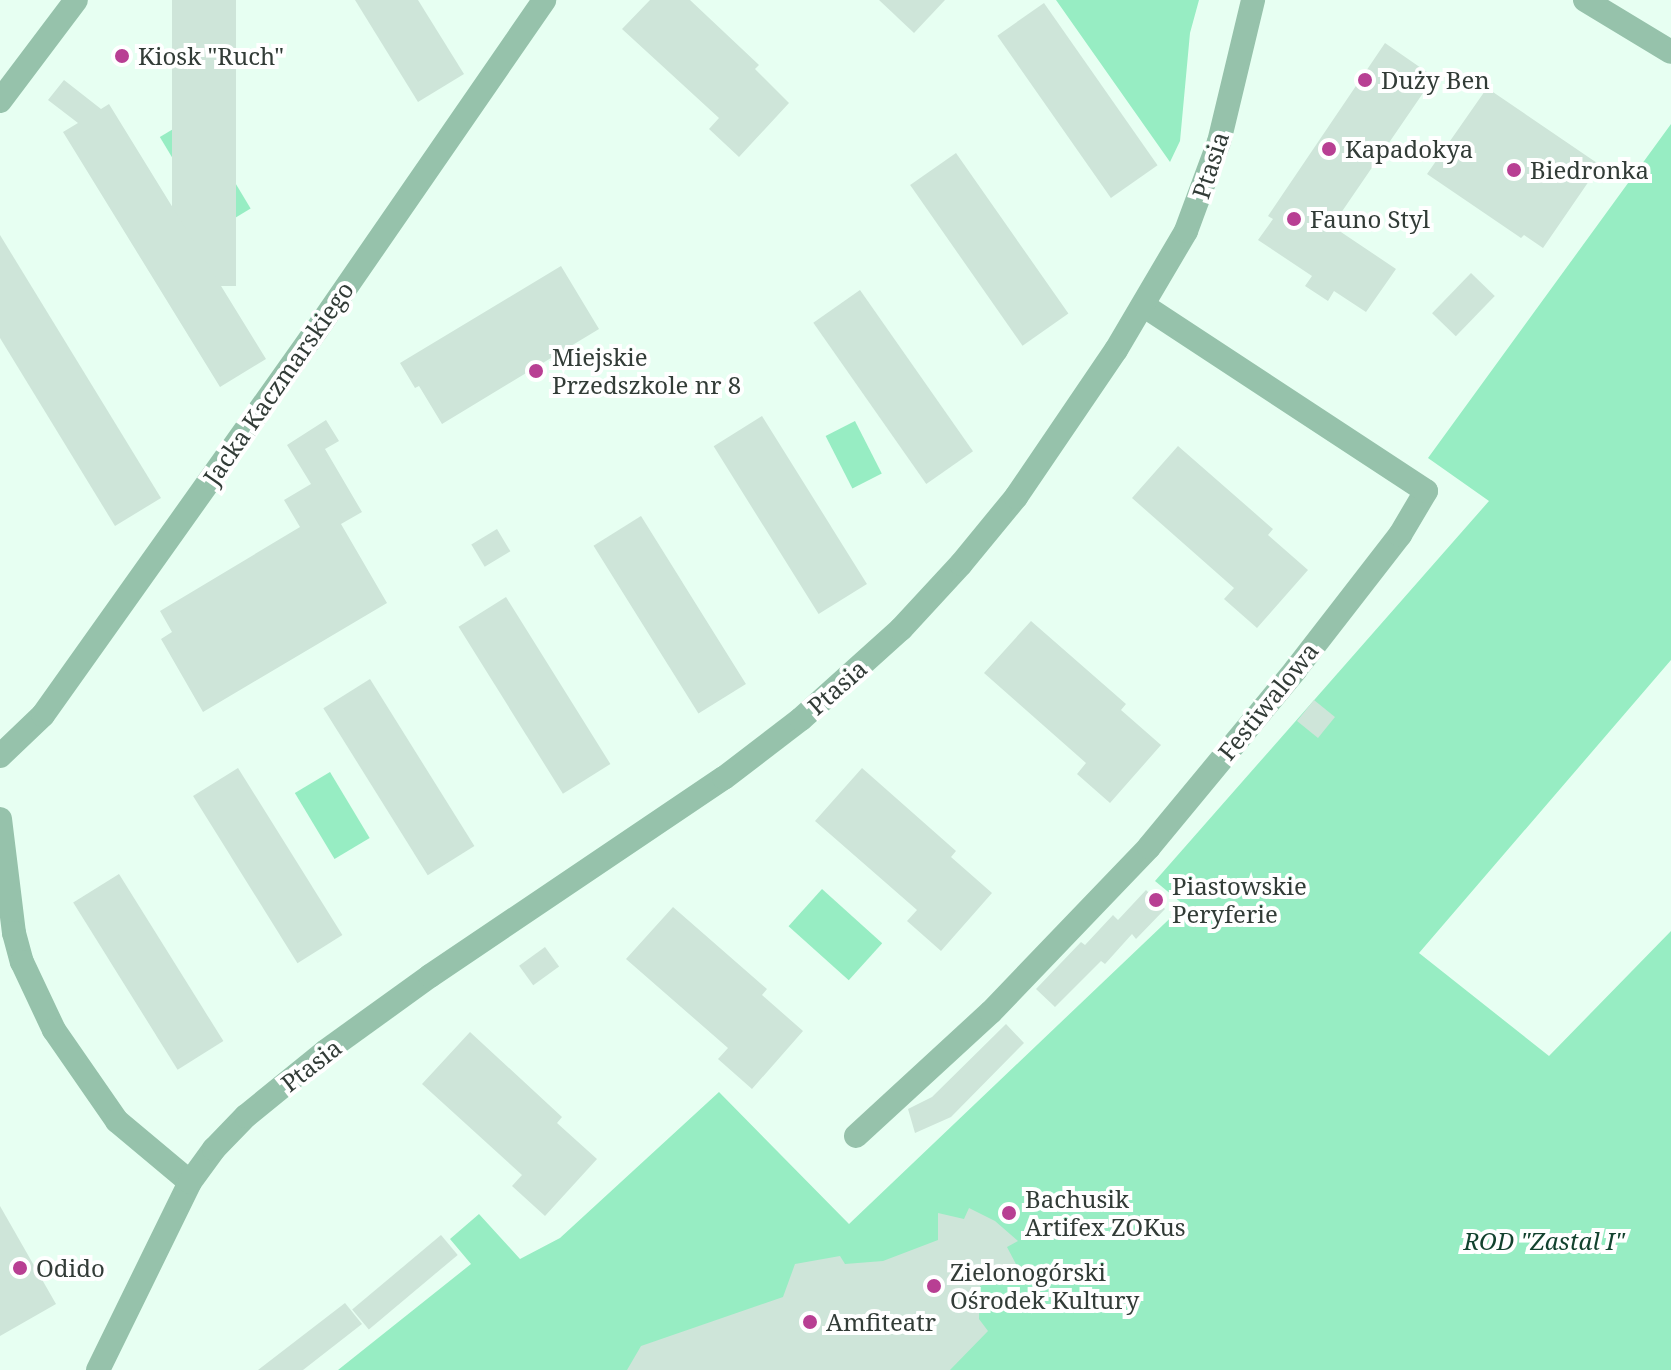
<!DOCTYPE html>
<html>
<head>
<meta charset="utf-8">
<style>
	body { margin:0 }
	#map { position:relative; width:1671px; height:1370px; overflow:hidden; background:#e7fff2; font-family:"Noto Serif",serif }
	div>[style] { position:absolute }
	.green>* { inset:0; background:#97edc3; transform-origin:0 0 }
	.building>* { inset:0; background:#cee5d9; transform-origin:0 0 }
	.minor>* { height:24px; margin:-12px; padding:0 12px; transform-origin:12px; border-radius:12px; background:#96c2ab }
	.dots>* { width:22px; height:22px; translate:-50% -50%; box-sizing:border-box; border:4px solid #fff; border-radius:50% }
	span { translate:-50% -50%; white-space:nowrap; text-align:center; line-height:1.15; -webkit-text-stroke:8px #fff; paint-order:stroke }
	.poi-label { font-size:24px; color:#323c37 }
	.left { translate:0 -50%; text-align:left }
	.street-label { font-size:24px; color:#323c37 }
	.park-label { font-size:24px; color:#12422e; font-style:italic }
</style>
</head>
<body>
<div id="map">
	<div class="green">
		<div style="clip-path:polygon(1056px 0,1199px 0,1190px 33px,1180px 141px,1170px 162px)"></div>
		<div style="left:195px;top:116px;width:108px;height:41px;rotate:59deg"></div>
		<div style="clip-path:polygon(1671px 124px,1671px 660px,1419px 953px,1549px 1056px,1671px 931px,1671px 1370px,338px 1370px,471px 1264px,450px 1239px,479px 1214px,520px 1259px,560px 1238px,719px 1092px,849px 1224px,1184px 905px,1155px 881px,1489px 501px,1428px 458px)"></div>
		<div style="left:855px;top:421px;width:59px;height:33px;rotate:63deg"></div>
		<div style="left:330px;top:772px;width:77px;height:41px;rotate:59deg"></div>
		<div style="left:822px;top:889px;width:81px;height:50px;rotate:42deg"></div>
	</div>
	<div class="building">
		<div style="left:172px;top:0;width:64px;height:286px"></div>
		<div style="clip-path:polygon(355px 0,418px 0,464px 74px,418px 102px)"></div>
		<div style="clip-path:polygon(650px 0,690px 0,759px 65px,755px 69px,789px 103px,739px 157px,709px 129px,719px 118px,622px 29px)"></div>
		<div style="clip-path:polygon(879px 0,945px 0,914px 33px)"></div>
		<div style="left:1044px;top:3px;width:198px;height:57px;rotate:55deg"></div>
		<div style="clip-path:polygon(1385px 43px,1434px 77px,1332px 226px,1396px 269px,1366px 312px,1334px 291px,1328px 301px,1305px 286px,1312px 276px,1258px 240px,1273px 219px,1268px 216px)"></div>
		<div style="clip-path:polygon(64px 80px,101px 109px,109px 104px,266px 359px,220px 387px,63px 132px,78px 123px,48px 100px)"></div>
		<div style="clip-path:polygon(1487px 88px,1600px 165px,1543px 248px,1524px 235px,1521px 238px,1427px 174px)"></div>
		<div style="left:956px;top:153px;width:196px;height:56px;rotate:55deg"></div>
		<div style="clip-path:polygon(0 235px,161px 498px,115px 526px,0 338px)"></div>
		<div style="clip-path:polygon(561px 266px,599px 329px,442px 424px,419px 386px,415px 388px,400px 363px)"></div>
		<div style="left:1471px;top:273px;width:33px;height:56px;rotate:44deg"></div>
		<div style="left:860px;top:290px;width:197px;height:57px;rotate:55deg"></div>
		<div style="left:762px;top:416px;width:198px;height:57px;rotate:58deg"></div>
		<div style="clip-path:polygon(326px 420px,339px 441px,325px 449px,362px 512px,341px 524px,387px 603px,203px 712px,161px 639px,172px 632px,160px 611px,300px 527px,284px 500px,311px 484px,287px 445px)"></div>
		<div style="clip-path:polygon(1178px 446px,1273px 529px,1268px 535px,1308px 570px,1257px 628px,1224px 599px,1234px 588px,1132px 498px)"></div>
		<div style="left:641px;top:516px;width:198px;height:56px;rotate:58deg"></div>
		<div style="left:497px;top:529px;width:26px;height:30px;rotate:59deg"></div>
		<div style="left:506px;top:597px;width:197px;height:56px;rotate:58deg"></div>
		<div style="clip-path:polygon(1031px 621px,1126px 704px,1121px 710px,1161px 745px,1110px 803px,1077px 774px,1086px 763px,984px 673px)"></div>
		<div style="left:370px;top:679px;width:197px;height:55px;rotate:58deg"></div>
		<div style="left:1314px;top:700px;width:27px;height:27px;rotate:39deg"></div>
		<div style="left:238px;top:768px;width:197px;height:53px;rotate:58deg"></div>
		<div style="clip-path:polygon(862px 768px,956px 851px,951px 857px,992px 893px,941px 951px,907px 921px,917px 910px,815px 821px)"></div>
		<div style="left:119px;top:874px;width:197px;height:54px;rotate:58deg"></div>
		<div style="clip-path:polygon(1146px 890px,1165px 909px,1136px 939px,1132px 934px,1105px 964px,1101px 961px,1055px 1007px,1036px 989px,1081px 942px,1085px 945px,1113px 915px,1118px 920px)"></div>
		<div style="clip-path:polygon(673px 907px,767px 989px,762px 995px,803px 1031px,752px 1089px,718px 1059px,728px 1048px,626px 959px)"></div>
		<div style="left:545px;top:947px;width:24px;height:32px;rotate:54deg"></div>
		<div style="clip-path:polygon(1006px 1024px,1024px 1043px,951px 1117px,915px 1133px,908px 1109px,932px 1097px)"></div>
		<div style="clip-path:polygon(470px 1032px,562px 1117px,557px 1123px,597px 1159px,545px 1216px,512px 1186px,522px 1175px,422px 1084px)"></div>
		<div style="clip-path:polygon(0 1206px,56px 1304px,0 1336px)"></div>
		<div style="clip-path:polygon(969px 1208px,995px 1221px,1018px 1241px,1007px 1247px,1019px 1270px,980px 1286px,979px 1319px,988px 1331px,950px 1370px,627px 1370px,641px 1346px,783px 1297px,795px 1264px,840px 1256px,845px 1264px,883px 1261px,938px 1240px,938px 1213px,964px 1219px)"></div>
		<div style="left:441px;top:1235px;width:26px;height:116px;rotate:50deg"></div>
		<div style="clip-path:polygon(345px 1303px,362px 1324px,303px 1370px,258px 1370px)"></div>
	</div>
	<div class="minor">
		<div style="left:1585px;top:0;width:100px;rotate:31.2deg"></div>
		<div style="left:0;top:101px;width:126px;rotate:-53deg"></div>
		<div style="left:0;top:756px;width:59px;rotate:-43.6deg"></div>
		<div style="left:43px;top:715px;width:471px;rotate:-54.6deg"></div>
		<div style="left:316px;top:331px;width:402px;rotate:-55.4deg"></div>
		<div style="left:0;top:819px;width:115px;rotate:83deg"></div>
		<div style="left:14px;top:933px;width:30px;rotate:75deg"></div>
		<div style="left:22px;top:962px;width:75px;rotate:64.8deg"></div>
		<div style="left:54px;top:1030px;width:111px;rotate:55.3deg"></div>
		<div style="left:117px;top:1121px;width:95px;rotate:39.9deg"></div>
		<div style="left:856px;top:1136px;width:183px;rotate:-42.6deg"></div>
		<div style="left:991px;top:1012px;width:228px;rotate:-46.2deg"></div>
		<div style="left:1149px;top:847px;width:231px;rotate:-50.4deg"></div>
		<div style="left:1296px;top:669px;width:170px;rotate:-52.2deg"></div>
		<div style="left:1400px;top:535px;width:51px;rotate:-59.4deg"></div>
		<div style="left:1426px;top:491px;width:337px;rotate:-146.7deg"></div>
		<div style="left:98px;top:1370px;width:209px;rotate:-63.9deg"></div>
		<div style="left:190px;top:1182px;width:41px;rotate:-54deg"></div>
		<div style="left:214px;top:1149px;width:46px;rotate:-45.9deg"></div>
		<div style="left:246px;top:1116px;width:103px;rotate:-39.1deg"></div>
		<div style="left:326px;top:1051px;width:128px;rotate:-35.8deg"></div>
		<div style="left:430px;top:976px;width:354px;rotate:-34deg"></div>
		<div style="left:724px;top:778px;width:97px;rotate:-37.5deg"></div>
		<div style="left:801px;top:719px;width:135px;rotate:-42deg"></div>
		<div style="left:901px;top:629px;width:88px;rotate:-47.3deg"></div>
		<div style="left:961px;top:564px;width:87px;rotate:-50.6deg"></div>
		<div style="left:1016px;top:497px;width:178px;rotate:-55.8deg"></div>
		<div style="left:1116px;top:350px;width:138px;rotate:-59.5deg"></div>
		<div style="left:1186px;top:231px;width:95px;rotate:-69.7deg"></div>
		<div style="left:1219px;top:142px;width:146px;rotate:-76.5deg"></div>
	</div>
	<div class="dots">
		<div style="left:122px;top:56px;background:#b83f93"></div>
		<div style="left:1365px;top:80px;background:#b83f93"></div>
		<div style="left:1329px;top:149px;background:#b83f93"></div>
		<div style="left:1514px;top:170px;background:#b83f93"></div>
		<div style="left:1294px;top:219px;background:#b83f93"></div>
		<div style="left:536px;top:371px;background:#b83f93"></div>
		<div style="left:1156px;top:900px;background:#b83f93"></div>
		<div style="left:1009px;top:1213px;background:#b83f93"></div>
		<div style="left:20px;top:1268px;background:#b83f93"></div>
		<div style="left:934px;top:1286px;background:#b83f93"></div>
		<div style="left:810px;top:1322px;background:#b83f93"></div>
	</div>
	<div class="poi-label">
		<span class="left" style="left:138px;top:56px">Kiosk "Ruch"</span>
		<span class="left" style="left:1381px;top:80px">Duży Ben</span>
		<span class="left" style="left:1345px;top:149px">Kapadokya</span>
		<span class="left" style="left:1530px;top:170px">Biedronka</span>
		<span class="left" style="left:1310px;top:219px">Fauno Styl</span>
		<span class="left" style="left:552px;top:371px">Miejskie<br>Przedszkole nr 8</span>
		<span class="left" style="left:1172px;top:900px">Piastowskie<br>Peryferie</span>
		<span class="left" style="left:1025px;top:1213px">Bachusik<br>Artifex ZOKus</span>
		<span class="left" style="left:36px;top:1268px">Odido</span>
		<span class="left" style="left:950px;top:1286px">Zielonogórski<br>Ośrodek Kultury</span>
		<span class="left" style="left:826px;top:1322px">Amfiteatr</span>
	</div>
	<div class="street-label">
		<span style="left:1210px;top:165px;rotate:-72deg">Ptasia</span>
		<span style="left:278px;top:383px;rotate:-55deg">Jacka Kaczmarskiego</span>
		<span style="left:837px;top:687px;rotate:-41deg">Ptasia</span>
		<span style="left:1268px;top:701px;rotate:-51deg">Festiwalowa</span>
		<span style="left:311px;top:1065px;rotate:-38deg">Ptasia</span>
	</div>
	<div class="park-label">
		<span style="left:1544px;top:1241px">ROD "Zastal I"</span>
	</div>
</div>
</body>
</html>
